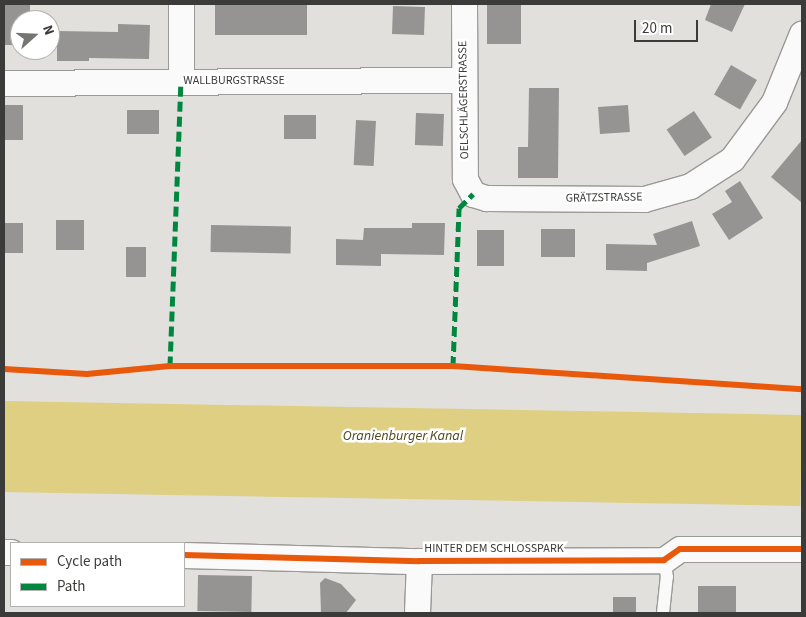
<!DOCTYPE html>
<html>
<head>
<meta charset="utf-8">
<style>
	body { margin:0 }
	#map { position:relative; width:806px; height:617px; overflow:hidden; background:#e1e0dd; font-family:"Source Sans 3",sans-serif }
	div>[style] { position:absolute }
	.water>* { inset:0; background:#decf83; transform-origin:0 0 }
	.building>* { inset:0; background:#959492; transform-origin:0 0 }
	.path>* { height:3px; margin-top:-1.5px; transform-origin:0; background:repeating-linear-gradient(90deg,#c0c0bf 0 2.5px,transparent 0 6.5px) }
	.roads { filter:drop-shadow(1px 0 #9a9997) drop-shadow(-1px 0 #9a9997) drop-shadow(0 1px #9a9997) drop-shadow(0 -1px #9a9997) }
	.lane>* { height:12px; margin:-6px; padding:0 6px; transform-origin:6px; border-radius:6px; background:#fafafa }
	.street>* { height:25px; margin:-12.5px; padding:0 12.5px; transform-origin:12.5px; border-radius:12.5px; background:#fafafa }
	.quiet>* { height:5px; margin-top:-2.5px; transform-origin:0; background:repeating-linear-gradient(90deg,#00873e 0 10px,transparent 0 15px) }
	.cycleway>* { height:6px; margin:-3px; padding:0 3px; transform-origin:3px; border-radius:3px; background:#e8590c }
	span { translate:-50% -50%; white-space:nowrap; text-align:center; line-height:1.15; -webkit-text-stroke:5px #fff; paint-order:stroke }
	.street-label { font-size:12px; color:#3b3b39 }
	.water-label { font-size:14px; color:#4f471b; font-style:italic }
	.frame { position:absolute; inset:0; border:5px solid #3b3b39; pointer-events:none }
	.legend { position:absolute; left:10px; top:542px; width:175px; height:65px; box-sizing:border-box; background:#fff; border:1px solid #b1b1b0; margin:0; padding:6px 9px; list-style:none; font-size:15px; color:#3b3b39 }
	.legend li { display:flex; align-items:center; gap:10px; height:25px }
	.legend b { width:25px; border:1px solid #b1b1b0 }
	.north { position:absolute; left:10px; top:10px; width:50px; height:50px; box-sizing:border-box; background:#fff; border:1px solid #b1b1b0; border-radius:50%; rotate:70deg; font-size:14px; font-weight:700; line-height:20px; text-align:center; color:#3b3b39 }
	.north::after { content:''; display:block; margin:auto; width:18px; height:22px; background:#757572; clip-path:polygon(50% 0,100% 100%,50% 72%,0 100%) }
	.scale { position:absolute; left:634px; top:20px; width:64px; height:22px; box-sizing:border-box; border:2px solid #3b3b39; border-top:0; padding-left:6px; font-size:15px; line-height:18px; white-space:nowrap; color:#3b3b39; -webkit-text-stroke:4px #fff; paint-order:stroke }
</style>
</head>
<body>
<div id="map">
	<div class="water">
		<div style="left:4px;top:401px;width:798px;height:91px;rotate:1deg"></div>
	</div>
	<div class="building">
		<div style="clip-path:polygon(4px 4px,30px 4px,30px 20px,20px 20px,20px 45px,4px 45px)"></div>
		<div style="left:215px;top:4px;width:92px;height:31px"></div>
		<div style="left:487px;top:4px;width:34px;height:40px"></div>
		<div style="clip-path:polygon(711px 4px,745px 4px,732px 32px,705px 20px)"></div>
		<div style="left:393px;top:6px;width:32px;height:28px;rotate:2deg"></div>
		<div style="clip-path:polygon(118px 24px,150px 25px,149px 59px,89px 58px,89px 61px,57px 61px,57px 31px,118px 32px)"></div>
		<div style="left:731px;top:65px;width:30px;height:34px;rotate:30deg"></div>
		<div style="clip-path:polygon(529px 88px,559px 88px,558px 178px,518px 178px,518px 147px,528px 147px)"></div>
		<div style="left:4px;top:105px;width:19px;height:35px"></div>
		<div style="left:628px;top:105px;width:27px;height:30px;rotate:86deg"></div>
		<div style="left:127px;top:110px;width:32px;height:24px"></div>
		<div style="left:694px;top:111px;width:32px;height:33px;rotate:56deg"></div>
		<div style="left:416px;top:113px;width:28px;height:32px;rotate:2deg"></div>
		<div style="left:284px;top:115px;width:32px;height:24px"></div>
		<div style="left:356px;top:120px;width:20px;height:45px;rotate:3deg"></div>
		<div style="clip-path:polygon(802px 140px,802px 203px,771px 177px)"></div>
		<div style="clip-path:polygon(740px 181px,763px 218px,729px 240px,712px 214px,732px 202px,725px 191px)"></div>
		<div style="left:56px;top:220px;width:28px;height:30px"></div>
		<div style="clip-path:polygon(692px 221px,700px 246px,647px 263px,647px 271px,606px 270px,606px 244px,657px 245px,653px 234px)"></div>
		<div style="left:4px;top:223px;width:19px;height:30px"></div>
		<div style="clip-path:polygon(412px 223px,445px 223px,444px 255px,381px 254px,381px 266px,336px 265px,336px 239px,363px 240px,364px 228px,412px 228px)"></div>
		<div style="left:211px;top:225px;width:80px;height:27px;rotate:1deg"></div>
		<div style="left:541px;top:229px;width:34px;height:28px"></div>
		<div style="left:477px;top:230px;width:27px;height:36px"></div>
		<div style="left:126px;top:247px;width:20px;height:30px"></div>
		<div style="left:198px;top:575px;width:54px;height:36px;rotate:1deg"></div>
		<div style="clip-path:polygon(325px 578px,341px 584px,356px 600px,346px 613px,321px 613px,320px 583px)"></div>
		<div style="left:698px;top:586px;width:38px;height:26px"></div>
		<div style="left:613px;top:597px;width:23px;height:16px"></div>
	</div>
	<div class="path">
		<div style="left:4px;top:369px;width:83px;rotate:3.4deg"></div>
		<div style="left:87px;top:374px;width:83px;rotate:-5.5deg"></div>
		<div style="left:170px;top:366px;width:283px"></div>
		<div style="left:453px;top:366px;width:350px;rotate:3.8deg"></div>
	</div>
	<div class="roads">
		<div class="lane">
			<div style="left:663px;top:613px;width:36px;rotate:-84deg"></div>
			<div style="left:667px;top:577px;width:17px;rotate:-100deg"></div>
		</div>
		<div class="street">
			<div style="left:464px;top:4px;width:175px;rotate:89.7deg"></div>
			<div style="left:465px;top:179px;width:17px;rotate:62deg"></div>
			<div style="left:473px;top:194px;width:14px;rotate:17deg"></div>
			<div style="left:486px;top:198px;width:158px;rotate:0.4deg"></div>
			<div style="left:644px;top:199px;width:48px;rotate:-15.8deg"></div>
			<div style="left:690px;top:186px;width:50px;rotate:-32.7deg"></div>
			<div style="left:732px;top:159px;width:71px;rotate:-53.6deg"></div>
			<div style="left:774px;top:102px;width:74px;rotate:-67.9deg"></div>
			<div style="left:181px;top:81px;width:77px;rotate:-90deg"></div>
			<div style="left:4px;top:83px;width:460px;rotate:-0.4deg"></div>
			<div style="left:4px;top:552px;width:7px"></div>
			<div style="left:184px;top:555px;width:235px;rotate:1.5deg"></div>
			<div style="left:419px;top:561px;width:245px;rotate:-0.2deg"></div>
			<div style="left:664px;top:560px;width:19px;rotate:-35deg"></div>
			<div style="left:680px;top:549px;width:122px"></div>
			<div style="left:417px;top:613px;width:52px;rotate:-87.8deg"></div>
		</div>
	</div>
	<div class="quiet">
		<div style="left:170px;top:366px;width:285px;rotate:-87.8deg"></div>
		<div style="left:453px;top:366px;width:158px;rotate:-87.8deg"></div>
		<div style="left:459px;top:208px;width:20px;rotate:-45deg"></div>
	</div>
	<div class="cycleway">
		<div style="left:4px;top:369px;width:83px;rotate:3.4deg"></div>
		<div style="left:87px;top:374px;width:83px;rotate:-5.5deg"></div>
		<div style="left:170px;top:366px;width:283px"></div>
		<div style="left:453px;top:366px;width:350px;rotate:3.8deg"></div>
		<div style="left:184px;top:555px;width:235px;rotate:1.5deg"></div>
		<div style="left:419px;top:561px;width:245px;rotate:-0.2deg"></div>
		<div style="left:664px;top:560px;width:19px;rotate:-35deg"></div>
		<div style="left:680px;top:549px;width:122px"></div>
	</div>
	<div class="street-label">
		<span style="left:234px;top:81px">WALLBURGSTRASSE</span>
		<span style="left:464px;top:100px;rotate:-91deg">OELSCHLÄGERSTRASSE</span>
		<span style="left:604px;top:198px;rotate:-1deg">GRÄTZSTRASSE</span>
		<span style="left:494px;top:549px">HINTER DEM SCHLOSSPARK</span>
	</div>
	<div class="water-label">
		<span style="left:403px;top:436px">Oranienburger Kanal</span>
	</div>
	<div class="frame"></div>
	<ul class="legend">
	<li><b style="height:6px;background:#e8590c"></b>Cycle path</li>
	<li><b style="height:6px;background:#00873e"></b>Path</li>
	</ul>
	<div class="north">N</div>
	<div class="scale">20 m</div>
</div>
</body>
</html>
